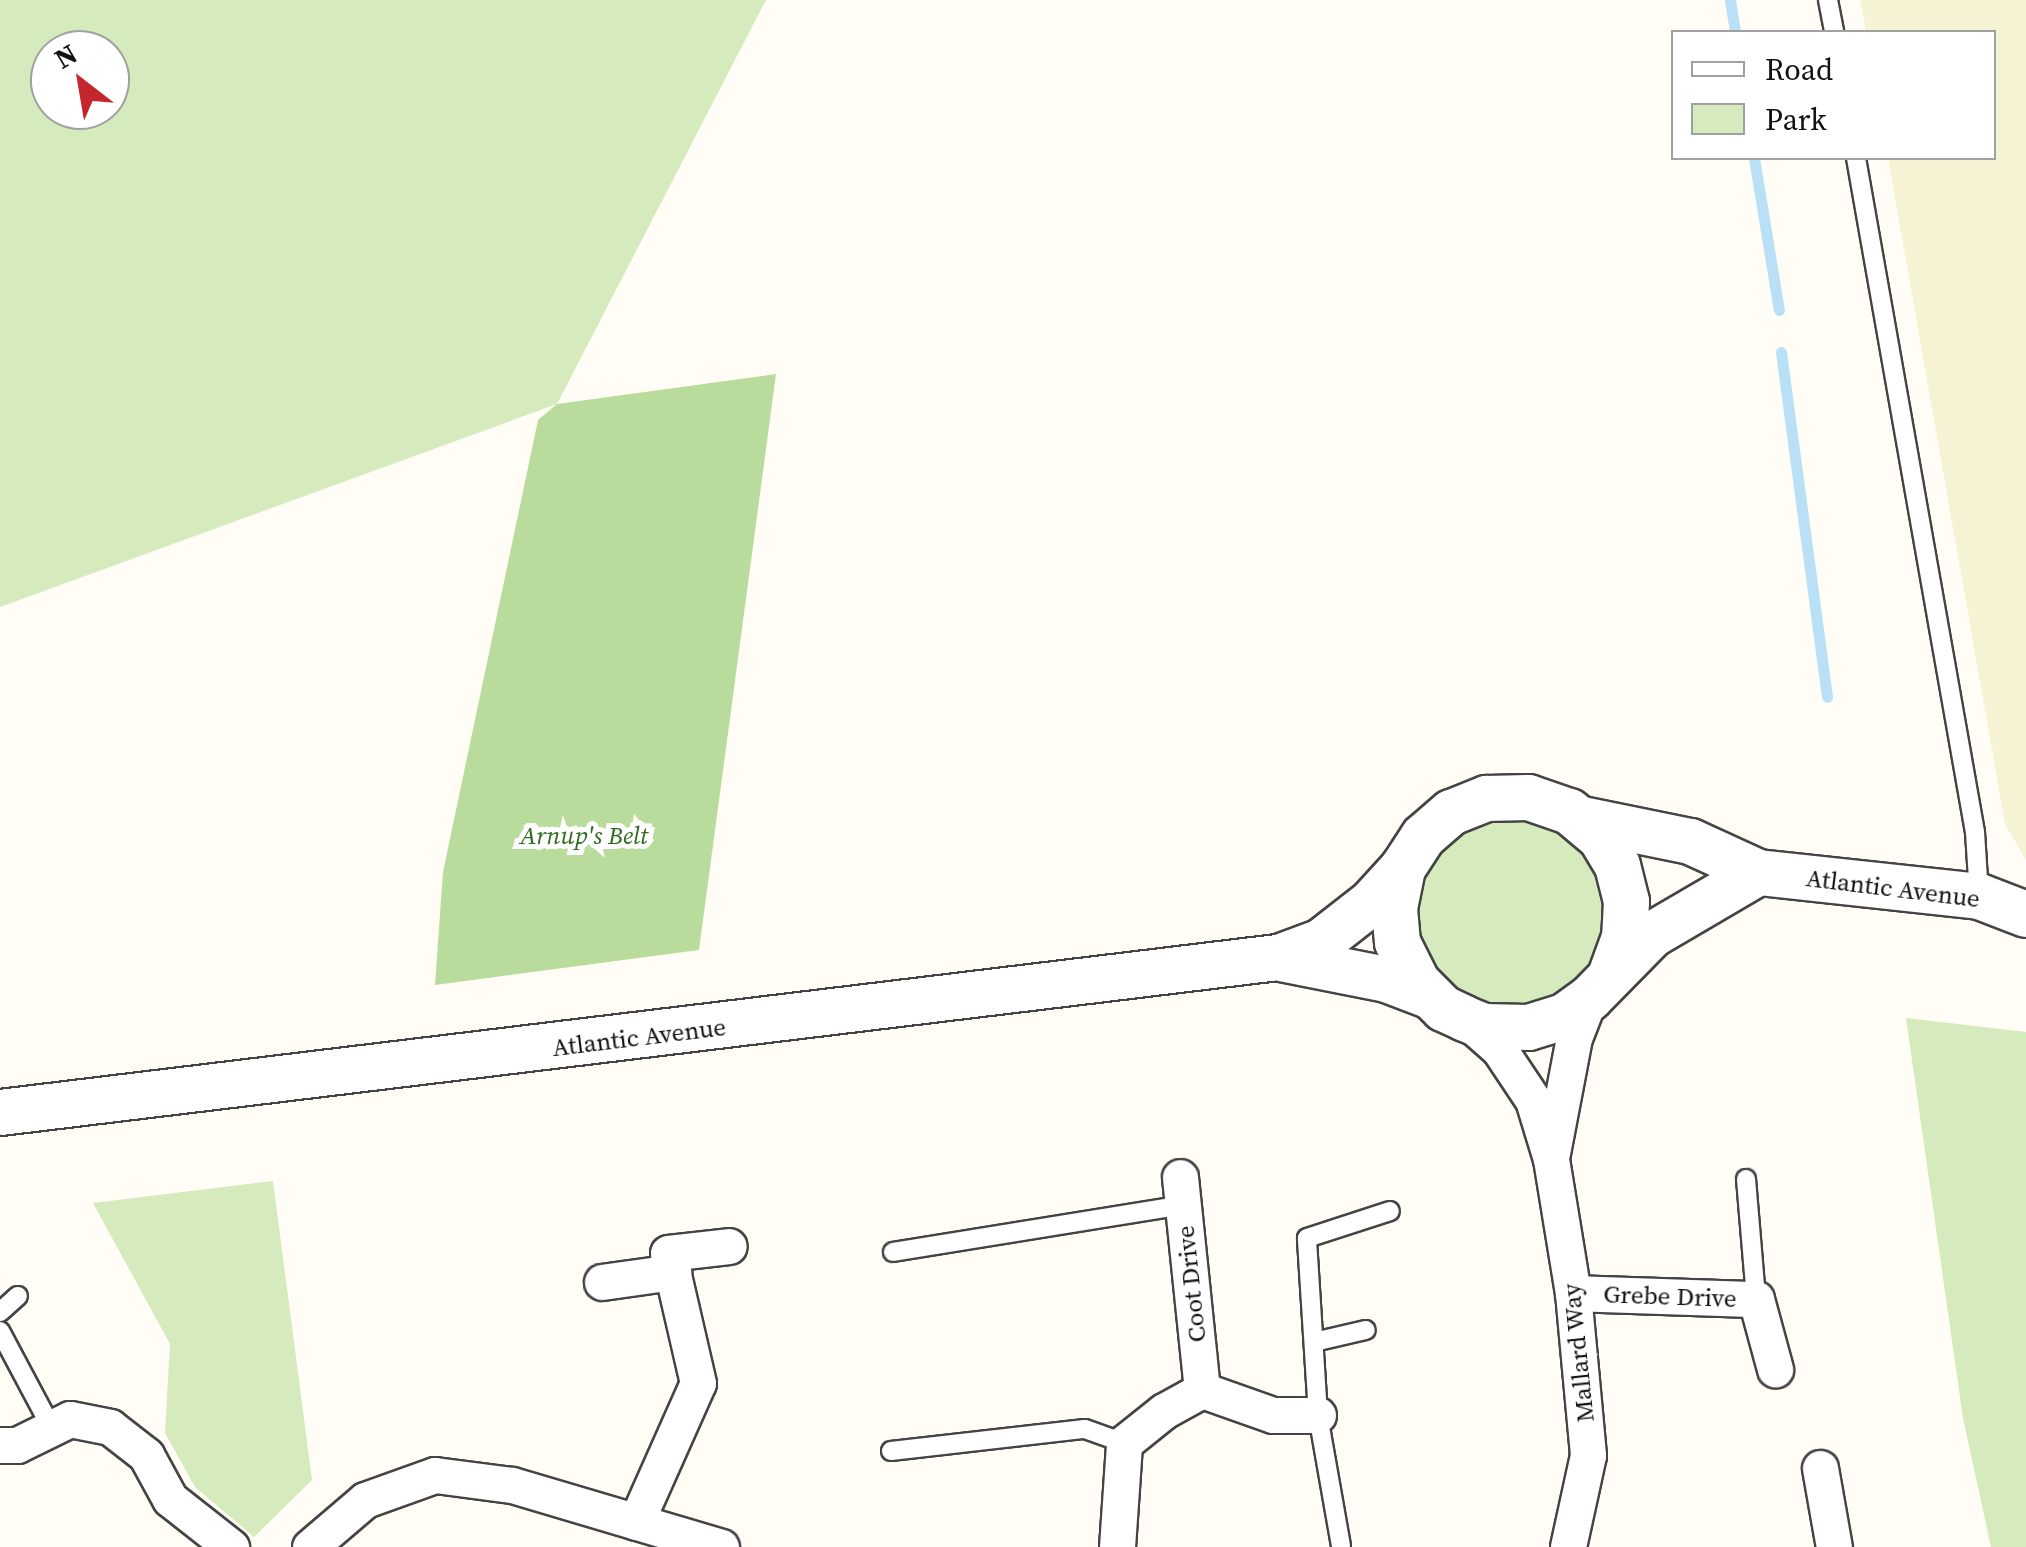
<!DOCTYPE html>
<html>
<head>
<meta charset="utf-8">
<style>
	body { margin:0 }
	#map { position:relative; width:2026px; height:1547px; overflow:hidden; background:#fffdf5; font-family:"Source Serif 4",serif }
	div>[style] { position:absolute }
	.farmland>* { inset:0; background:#f6f3d4 }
	.green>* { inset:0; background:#d5ebbd }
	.round { border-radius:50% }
	.forest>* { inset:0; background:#b9dc9c }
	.stream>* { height:11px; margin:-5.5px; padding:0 5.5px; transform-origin:5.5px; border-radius:5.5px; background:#b9e0f7 }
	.roads { filter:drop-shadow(2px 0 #444) drop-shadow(-2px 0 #444) drop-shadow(0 2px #444) drop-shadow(0 -2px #444) }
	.service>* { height:18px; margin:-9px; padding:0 9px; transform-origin:9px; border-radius:9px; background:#fff }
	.minor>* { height:35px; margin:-17.5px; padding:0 17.5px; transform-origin:17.5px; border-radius:17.5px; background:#fff }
	.tertiary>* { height:45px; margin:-22.5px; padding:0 22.5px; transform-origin:22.5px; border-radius:22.5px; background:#fff }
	span { translate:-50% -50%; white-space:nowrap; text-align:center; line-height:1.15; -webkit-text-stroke:10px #fff; paint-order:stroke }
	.park-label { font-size:25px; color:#2f6b1f; font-style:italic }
	.street-label { font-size:25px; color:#111 }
	.legend { position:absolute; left:1671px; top:30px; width:325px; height:130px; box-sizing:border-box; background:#fff; border:2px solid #a0a0a0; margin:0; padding:12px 18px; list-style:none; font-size:30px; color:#111 }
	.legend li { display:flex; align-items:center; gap:20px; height:50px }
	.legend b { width:50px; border:2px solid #a0a0a0 }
	.north { position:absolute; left:30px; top:30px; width:100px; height:100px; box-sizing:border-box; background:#fff; border:2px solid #a0a0a0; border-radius:50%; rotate:329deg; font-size:28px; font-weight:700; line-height:40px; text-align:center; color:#111 }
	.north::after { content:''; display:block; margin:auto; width:35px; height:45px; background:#c4262e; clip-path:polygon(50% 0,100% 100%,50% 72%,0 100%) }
</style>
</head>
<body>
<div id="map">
	<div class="farmland">
		<div style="clip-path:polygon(1860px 0,2026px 0,2026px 860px,2005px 824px,1888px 158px,1994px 158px,1994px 32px,1866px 32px)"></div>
	</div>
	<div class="green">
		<div style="clip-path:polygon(evenodd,0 0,766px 0,557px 404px,0 607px,0 0,110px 50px,110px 110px,50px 110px,50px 50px,110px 50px)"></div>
		<div class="round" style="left:1418px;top:819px;width:188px;height:188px"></div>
		<div style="clip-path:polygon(1906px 1018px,2026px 1032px,2026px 1547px,1991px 1547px,1963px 1418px)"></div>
		<div style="clip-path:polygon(273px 1181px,312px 1480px,254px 1537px,195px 1487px,165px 1433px,170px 1344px,93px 1203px)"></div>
	</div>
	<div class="forest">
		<div style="clip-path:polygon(776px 374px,699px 950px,435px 985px,443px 872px,538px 420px,557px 404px)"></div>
	</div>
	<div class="stream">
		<div style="left:1730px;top:0;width:32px;rotate:81deg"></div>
		<div style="left:1754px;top:158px;width:154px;rotate:80.7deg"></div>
		<div style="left:1781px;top:352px;width:348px;rotate:82.4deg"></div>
	</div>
	<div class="roads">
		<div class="service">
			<div style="left:1828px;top:0;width:33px;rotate:79deg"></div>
			<div style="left:1856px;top:158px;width:684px;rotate:79.99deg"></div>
			<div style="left:1975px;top:832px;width:63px;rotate:86.4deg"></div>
			<div style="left:1746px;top:1179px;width:120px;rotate:85.2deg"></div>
			<div style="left:893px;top:1252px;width:294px;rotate:-9.2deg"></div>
			<div style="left:0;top:1312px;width:24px;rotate:-42deg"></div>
			<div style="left:0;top:1331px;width:109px;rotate:62deg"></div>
			<div style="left:1314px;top:1342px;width:53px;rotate:-13deg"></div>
			<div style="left:891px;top:1451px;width:195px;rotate:-6.5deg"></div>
			<div style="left:1085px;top:1429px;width:41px;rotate:19.7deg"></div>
			<div style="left:1341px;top:1546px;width:133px;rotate:-100deg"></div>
			<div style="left:1318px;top:1415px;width:177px;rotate:-93.6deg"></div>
			<div style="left:1307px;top:1238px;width:87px;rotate:-18deg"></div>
		</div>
		<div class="minor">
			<div style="left:1465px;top:1019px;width:45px;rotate:41.4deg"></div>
			<div style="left:1499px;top:1049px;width:61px;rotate:56.3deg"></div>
			<div style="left:1533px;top:1100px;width:62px;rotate:73deg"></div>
			<div style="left:1551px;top:1159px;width:136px;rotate:80.7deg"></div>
			<div style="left:1573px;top:1293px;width:163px;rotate:84.7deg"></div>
			<div style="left:1588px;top:1455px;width:94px;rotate:102.3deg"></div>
			<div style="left:1552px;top:1153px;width:117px;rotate:-79.2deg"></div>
			<div style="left:1574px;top:1038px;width:44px;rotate:-68.7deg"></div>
			<div style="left:602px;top:1282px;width:72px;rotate:-8deg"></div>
			<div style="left:1573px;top:1293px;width:183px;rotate:1.9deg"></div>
			<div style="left:1756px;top:1299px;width:73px;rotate:74.8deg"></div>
			<div style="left:1202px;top:1390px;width:75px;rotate:19.4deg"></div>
			<div style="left:1273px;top:1415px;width:45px"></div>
			<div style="left:0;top:1445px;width:17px"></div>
			<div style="left:17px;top:1445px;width:59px;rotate:-26.1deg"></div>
			<div style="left:70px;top:1419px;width:41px;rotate:11.3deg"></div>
			<div style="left:110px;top:1427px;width:46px;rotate:37.9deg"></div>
			<div style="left:146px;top:1455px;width:50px;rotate:61.4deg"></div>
			<div style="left:170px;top:1499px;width:78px;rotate:38.2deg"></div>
			<div style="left:1820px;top:1468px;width:80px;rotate:80deg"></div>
			<div style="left:636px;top:1522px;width:152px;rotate:-66deg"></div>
			<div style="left:698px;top:1383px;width:133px;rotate:-103deg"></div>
			<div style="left:668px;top:1253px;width:61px;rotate:-6.5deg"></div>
			<div style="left:310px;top:1547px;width:72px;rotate:-40.5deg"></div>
			<div style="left:365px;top:1500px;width:74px;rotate:-19.7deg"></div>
			<div style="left:435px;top:1475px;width:78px;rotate:7.4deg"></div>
			<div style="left:512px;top:1485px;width:218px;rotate:16.5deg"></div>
			<div style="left:1117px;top:1547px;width:104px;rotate:-86.1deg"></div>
			<div style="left:1124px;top:1443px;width:51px;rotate:-38.7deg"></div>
			<div style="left:1164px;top:1411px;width:43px;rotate:-28.9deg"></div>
			<div style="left:1202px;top:1390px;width:214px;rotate:-95.9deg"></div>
		</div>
		<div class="tertiary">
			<div style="left:1582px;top:819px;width:110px;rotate:11.5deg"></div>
			<div style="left:1690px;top:841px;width:75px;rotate:24.5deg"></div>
			<div style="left:1758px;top:872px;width:222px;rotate:6.2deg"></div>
			<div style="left:1979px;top:896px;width:50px;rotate:21deg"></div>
			<div style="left:1402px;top:868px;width:41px;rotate:101.3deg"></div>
			<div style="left:1394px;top:908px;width:34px;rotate:85deg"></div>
			<div style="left:1397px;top:942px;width:45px;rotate:63.4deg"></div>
			<div style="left:1417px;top:982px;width:37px;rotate:45deg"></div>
			<div style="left:1443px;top:1008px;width:23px;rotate:25deg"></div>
			<div style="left:1464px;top:1018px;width:22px;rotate:22deg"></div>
			<div style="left:1484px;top:1026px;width:44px;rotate:1.3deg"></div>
			<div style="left:1528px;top:1027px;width:38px;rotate:-17deg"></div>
			<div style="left:1564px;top:1016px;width:32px;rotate:-36deg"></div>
			<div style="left:1590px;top:997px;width:88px;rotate:-45.5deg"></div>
			<div style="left:1652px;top:934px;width:123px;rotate:-30.3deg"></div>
			<div style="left:1280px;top:958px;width:108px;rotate:11.2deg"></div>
			<div style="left:1386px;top:979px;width:45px;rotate:20.9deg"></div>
			<div style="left:0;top:1112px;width:1287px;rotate:-6.92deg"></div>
			<div style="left:1278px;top:957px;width:46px;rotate:-20.4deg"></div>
			<div style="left:1321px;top:941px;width:63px;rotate:-38deg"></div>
			<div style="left:1371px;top:902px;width:46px;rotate:-47.6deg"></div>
			<div style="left:1402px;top:868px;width:38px;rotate:-57deg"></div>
			<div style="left:1423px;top:836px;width:37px;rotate:-41deg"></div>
			<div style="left:1451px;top:812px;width:38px;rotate:-22deg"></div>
			<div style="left:1486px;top:798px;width:42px;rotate:-1.4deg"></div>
			<div style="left:1528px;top:797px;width:43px;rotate:18.9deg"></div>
			<div style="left:1569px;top:811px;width:40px;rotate:40deg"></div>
			<div style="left:1600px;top:837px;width:33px;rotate:59deg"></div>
			<div style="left:1617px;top:865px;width:37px;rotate:76deg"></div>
			<div style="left:1626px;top:901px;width:36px;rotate:93deg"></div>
			<div style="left:1624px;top:937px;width:37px;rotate:110deg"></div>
		</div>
	</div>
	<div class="park-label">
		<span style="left:584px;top:835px">Arnup's Belt</span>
	</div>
	<div class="street-label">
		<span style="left:1893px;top:888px;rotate:7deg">Atlantic Avenue</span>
		<span style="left:639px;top:1037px;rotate:-7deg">Atlantic Avenue</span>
		<span style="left:1191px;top:1284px;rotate:-96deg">Coot Drive</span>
		<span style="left:1670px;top:1296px;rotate:2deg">Grebe Drive</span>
		<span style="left:1578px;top:1353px;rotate:-96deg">Mallard Way</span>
	</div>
	<ul class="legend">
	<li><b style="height:12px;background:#fff"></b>Road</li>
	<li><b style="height:28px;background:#d5ebbd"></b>Park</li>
	</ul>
	<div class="north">N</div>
</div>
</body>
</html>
